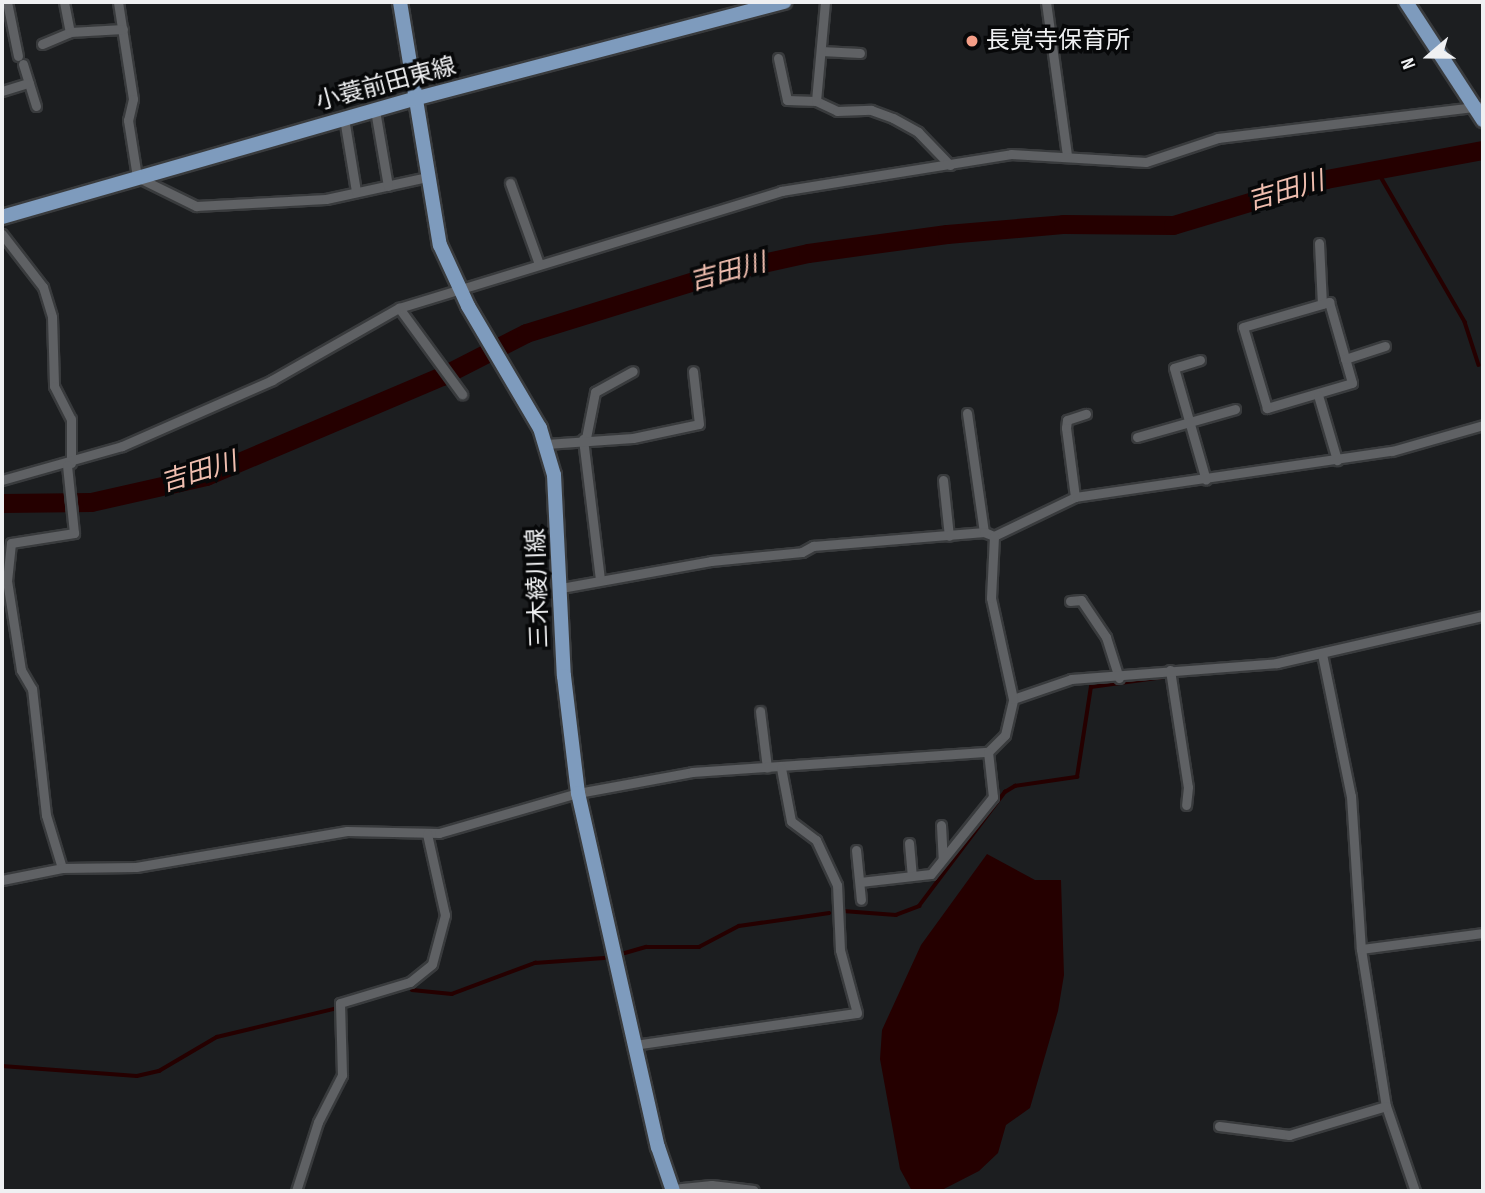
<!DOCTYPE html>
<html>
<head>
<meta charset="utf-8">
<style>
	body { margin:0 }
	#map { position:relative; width:1485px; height:1193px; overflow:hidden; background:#1c1e20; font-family:"Sofia Sans Condensed","Noto Sans JP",sans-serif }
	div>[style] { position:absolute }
	.water>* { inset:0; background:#250000 }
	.stream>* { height:3.5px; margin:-1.75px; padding:0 1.75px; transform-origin:1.75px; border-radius:1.75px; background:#250000 }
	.river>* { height:19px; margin:-9.5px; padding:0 9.5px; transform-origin:9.5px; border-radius:9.5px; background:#250000 }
	.roads { filter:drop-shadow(2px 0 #393b3d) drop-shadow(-2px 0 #393b3d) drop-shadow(0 2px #393b3d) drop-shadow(0 -2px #393b3d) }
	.minor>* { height:9px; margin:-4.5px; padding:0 4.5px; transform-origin:4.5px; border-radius:4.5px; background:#5f6164 }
	.tertiary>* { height:10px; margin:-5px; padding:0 5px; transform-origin:5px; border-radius:5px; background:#5f6164 }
	.primary>* { height:14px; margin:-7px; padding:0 7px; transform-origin:7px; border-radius:7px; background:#7e9bbd }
	.dots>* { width:19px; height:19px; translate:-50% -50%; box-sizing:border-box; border:4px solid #070809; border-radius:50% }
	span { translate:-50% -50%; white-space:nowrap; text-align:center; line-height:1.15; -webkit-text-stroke:7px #070809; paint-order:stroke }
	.poi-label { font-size:24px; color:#eff0f2 }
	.left { translate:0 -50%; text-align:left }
	.street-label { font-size:24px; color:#eff0f2 }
	.water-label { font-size:26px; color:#f0beaf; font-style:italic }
	.frame { position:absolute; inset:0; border:4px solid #eff0f2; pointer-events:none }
	.north { position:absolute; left:1394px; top:21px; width:70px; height:70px; -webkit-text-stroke:5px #070809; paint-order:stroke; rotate:250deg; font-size:19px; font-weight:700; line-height:28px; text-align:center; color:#eff0f2 }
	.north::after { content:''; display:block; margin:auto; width:24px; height:32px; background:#eff0f2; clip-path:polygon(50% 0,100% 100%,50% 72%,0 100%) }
</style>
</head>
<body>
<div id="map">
	<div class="water">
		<div style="clip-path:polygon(987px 854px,1035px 880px,1061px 880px,1064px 975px,1058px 1011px,1030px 1108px,1006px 1125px,998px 1153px,979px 1171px,940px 1191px,912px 1191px,900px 1169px,880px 1059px,882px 1030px,921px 945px)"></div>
	</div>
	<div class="stream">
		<div style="left:1377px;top:170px;width:176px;rotate:59.9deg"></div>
		<div style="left:1465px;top:322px;width:45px;rotate:72deg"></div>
		<div style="left:843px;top:911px;width:53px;rotate:4.3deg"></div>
		<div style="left:896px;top:915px;width:25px;rotate:-21deg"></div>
		<div style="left:919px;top:906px;width:143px;rotate:-53deg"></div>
		<div style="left:1005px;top:792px;width:12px;rotate:-31deg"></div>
		<div style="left:1015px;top:786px;width:63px;rotate:-8.3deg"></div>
		<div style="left:1077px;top:777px;width:91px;rotate:-81.2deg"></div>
		<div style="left:1091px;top:687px;width:75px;rotate:-7.7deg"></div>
		<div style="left:625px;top:953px;width:22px;rotate:-16deg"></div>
		<div style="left:646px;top:947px;width:53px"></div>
		<div style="left:699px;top:947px;width:45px;rotate:-27.7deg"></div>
		<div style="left:739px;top:926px;width:91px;rotate:-8.2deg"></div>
		<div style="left:412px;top:990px;width:40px;rotate:5.7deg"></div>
		<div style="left:452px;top:994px;width:89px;rotate:-20.5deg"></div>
		<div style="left:535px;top:963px;width:69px;rotate:-4.1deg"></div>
		<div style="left:352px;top:1004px;width:47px;rotate:-16.1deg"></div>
		<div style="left:2px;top:1066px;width:135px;rotate:4.2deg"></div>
		<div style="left:137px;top:1076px;width:23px;rotate:-13deg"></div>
		<div style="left:159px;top:1071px;width:67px;rotate:-30.4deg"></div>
		<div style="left:217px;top:1037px;width:120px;rotate:-13.5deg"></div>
	</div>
	<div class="river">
		<div style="left:2px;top:503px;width:89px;rotate:-0.6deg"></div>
		<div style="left:91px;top:502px;width:118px;rotate:-12.7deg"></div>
		<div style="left:206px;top:476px;width:256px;rotate:-23deg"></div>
		<div style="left:442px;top:376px;width:94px;rotate:-27.1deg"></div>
		<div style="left:526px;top:333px;width:209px;rotate:-17.2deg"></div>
		<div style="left:726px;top:271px;width:84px;rotate:-12.4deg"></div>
		<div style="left:808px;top:253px;width:140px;rotate:-7.8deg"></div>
		<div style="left:947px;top:234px;width:116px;rotate:-4.9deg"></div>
		<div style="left:1063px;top:224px;width:110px;rotate:0.5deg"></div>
		<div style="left:1173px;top:225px;width:160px;rotate:-16.7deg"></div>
		<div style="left:1326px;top:179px;width:160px;rotate:-10.5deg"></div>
	</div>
	<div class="roads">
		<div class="minor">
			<div style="left:7px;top:2px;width:55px;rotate:78.5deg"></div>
			<div style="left:64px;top:2px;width:31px;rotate:79deg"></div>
			<div style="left:118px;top:2px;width:98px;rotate:81.2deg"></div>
			<div style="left:133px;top:99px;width:22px;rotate:103deg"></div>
			<div style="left:128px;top:120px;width:58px;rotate:81deg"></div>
			<div style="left:137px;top:177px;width:66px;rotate:26.2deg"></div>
			<div style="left:196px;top:206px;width:130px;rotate:-3.1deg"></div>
			<div style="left:326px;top:199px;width:103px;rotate:-12.3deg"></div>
			<div style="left:1046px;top:2px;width:155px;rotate:82.2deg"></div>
			<div style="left:42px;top:44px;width:30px;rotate:-23deg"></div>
			<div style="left:70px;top:32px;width:53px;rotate:-3.2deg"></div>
			<div style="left:821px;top:51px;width:39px;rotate:3deg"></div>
			<div style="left:778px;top:58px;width:43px;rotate:77.9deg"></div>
			<div style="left:787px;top:100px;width:29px;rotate:2deg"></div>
			<div style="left:816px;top:101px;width:23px;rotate:25deg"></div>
			<div style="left:837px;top:111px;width:34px;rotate:-2deg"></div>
			<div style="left:871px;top:110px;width:23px;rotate:20deg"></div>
			<div style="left:893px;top:118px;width:29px;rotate:29deg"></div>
			<div style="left:918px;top:132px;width:46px;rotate:45.9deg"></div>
			<div style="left:23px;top:64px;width:44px;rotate:72.8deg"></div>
			<div style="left:2px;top:91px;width:28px;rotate:-17deg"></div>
			<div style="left:816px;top:101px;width:99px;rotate:-84.8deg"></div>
			<div style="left:375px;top:110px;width:77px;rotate:80.3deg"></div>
			<div style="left:344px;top:118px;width:74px;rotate:80.7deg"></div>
			<div style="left:510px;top:183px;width:86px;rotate:70.3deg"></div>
			<div style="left:2px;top:234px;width:67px;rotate:52.3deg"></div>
			<div style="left:43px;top:287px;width:31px;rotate:73deg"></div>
			<div style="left:52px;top:317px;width:69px;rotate:88.3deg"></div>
			<div style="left:54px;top:386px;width:37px;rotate:63deg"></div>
			<div style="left:71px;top:419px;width:44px;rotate:90deg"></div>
			<div style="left:1319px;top:243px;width:61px;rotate:87.2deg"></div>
			<div style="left:1329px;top:302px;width:84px;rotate:74.1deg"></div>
			<div style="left:1352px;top:383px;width:89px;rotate:163.6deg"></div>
			<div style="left:1267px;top:408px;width:84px;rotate:-106.5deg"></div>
			<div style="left:1243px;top:327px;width:90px;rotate:-16.2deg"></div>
			<div style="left:399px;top:308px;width:107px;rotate:53.8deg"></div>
			<div style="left:1345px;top:359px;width:42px;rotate:-18deg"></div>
			<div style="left:1200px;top:360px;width:27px;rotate:163deg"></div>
			<div style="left:1174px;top:368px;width:116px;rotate:74.1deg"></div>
			<div style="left:1318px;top:395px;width:68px;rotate:73.7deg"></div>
			<div style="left:967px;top:413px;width:120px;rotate:81.9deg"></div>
			<div style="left:1137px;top:437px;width:102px;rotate:-15.9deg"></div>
			<div style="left:586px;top:438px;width:47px;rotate:-78.9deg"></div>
			<div style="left:595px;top:392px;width:43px;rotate:-28.9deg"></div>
			<div style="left:583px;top:439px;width:142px;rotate:83.1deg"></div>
			<div style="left:546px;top:444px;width:87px;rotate:-3.9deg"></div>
			<div style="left:633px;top:438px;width:67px;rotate:-12deg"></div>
			<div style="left:699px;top:424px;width:53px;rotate:-96.5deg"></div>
			<div style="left:2px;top:480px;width:125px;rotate:-15.8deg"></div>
			<div style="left:122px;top:446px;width:164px;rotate:-23.7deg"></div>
			<div style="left:272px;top:380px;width:146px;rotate:-29.6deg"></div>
			<div style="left:399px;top:308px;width:400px;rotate:-17deg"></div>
			<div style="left:781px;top:191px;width:233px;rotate:-9.1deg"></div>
			<div style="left:1011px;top:154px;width:135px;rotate:3.4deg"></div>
			<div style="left:1146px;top:162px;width:76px;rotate:-18.4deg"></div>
			<div style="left:1218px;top:138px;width:267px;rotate:-6.9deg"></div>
			<div style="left:943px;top:480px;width:56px;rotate:83.9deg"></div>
			<div style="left:1075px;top:497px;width:70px;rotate:-97.4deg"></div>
			<div style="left:1066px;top:428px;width:8px;rotate:-83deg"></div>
			<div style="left:1067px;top:420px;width:20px;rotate:-18deg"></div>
			<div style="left:561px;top:588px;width:152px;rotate:-10.2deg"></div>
			<div style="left:711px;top:561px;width:91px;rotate:-5.6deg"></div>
			<div style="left:802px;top:552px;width:13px;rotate:-29deg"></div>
			<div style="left:813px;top:546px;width:172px;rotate:-4.7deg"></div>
			<div style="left:984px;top:532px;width:11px;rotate:22deg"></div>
			<div style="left:994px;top:536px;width:90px;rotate:-25.7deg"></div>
			<div style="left:1075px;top:497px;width:320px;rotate:-8.3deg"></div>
			<div style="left:1392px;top:451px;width:95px;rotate:-15.9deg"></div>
			<div style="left:1070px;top:601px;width:11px;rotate:-5deg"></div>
			<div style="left:1081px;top:600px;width:45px;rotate:56deg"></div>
			<div style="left:1106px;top:637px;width:43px;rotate:72.4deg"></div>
			<div style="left:1322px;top:654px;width:145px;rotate:78.5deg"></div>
			<div style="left:1351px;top:796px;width:153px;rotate:86.3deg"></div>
			<div style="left:1361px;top:949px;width:159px;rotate:81deg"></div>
			<div style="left:1386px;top:1106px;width:90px;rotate:71.2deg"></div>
			<div style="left:1170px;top:670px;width:118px;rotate:81.3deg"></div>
			<div style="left:1188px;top:787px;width:18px;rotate:96deg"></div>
			<div style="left:1013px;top:699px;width:61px;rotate:-19deg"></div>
			<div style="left:1071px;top:679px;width:207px;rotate:-4.4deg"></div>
			<div style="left:1277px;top:663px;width:211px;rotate:-12.9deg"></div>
			<div style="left:760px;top:711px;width:57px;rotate:83deg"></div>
			<div style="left:941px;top:825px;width:33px;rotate:87deg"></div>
			<div style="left:909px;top:843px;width:33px;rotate:85deg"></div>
			<div style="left:856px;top:850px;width:50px;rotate:84.3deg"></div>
			<div style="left:62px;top:868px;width:55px;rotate:-106.8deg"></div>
			<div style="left:46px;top:815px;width:127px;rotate:-96.3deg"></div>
			<div style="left:32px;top:689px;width:22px;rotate:-120deg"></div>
			<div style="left:21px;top:670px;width:90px;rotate:-98.9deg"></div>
			<div style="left:7px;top:581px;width:38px;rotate:-84deg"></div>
			<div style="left:11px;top:543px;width:64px;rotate:-9deg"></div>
			<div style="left:74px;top:533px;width:68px;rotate:-95.9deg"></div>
			<div style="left:2px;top:880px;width:61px;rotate:-11.3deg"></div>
			<div style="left:62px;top:868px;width:74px;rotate:-0.8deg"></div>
			<div style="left:136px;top:867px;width:214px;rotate:-9.7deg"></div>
			<div style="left:347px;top:831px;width:92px;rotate:1.2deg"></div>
			<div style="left:439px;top:833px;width:145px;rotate:-16.1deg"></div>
			<div style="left:578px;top:793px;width:116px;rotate:-10.4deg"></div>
			<div style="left:692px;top:772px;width:297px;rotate:-3.9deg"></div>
			<div style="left:988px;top:752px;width:24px;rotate:-45deg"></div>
			<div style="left:1005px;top:735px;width:37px;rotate:-77deg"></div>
			<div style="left:1013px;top:699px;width:103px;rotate:-102.3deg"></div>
			<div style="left:991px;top:598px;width:62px;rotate:-87.2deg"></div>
			<div style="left:860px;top:882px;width:71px;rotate:-6.4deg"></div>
			<div style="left:931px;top:874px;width:99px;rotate:-51.2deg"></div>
			<div style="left:993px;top:797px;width:45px;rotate:-96.3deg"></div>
			<div style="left:1361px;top:949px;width:123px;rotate:-7.5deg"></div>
			<div style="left:634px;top:1045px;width:225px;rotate:-8.2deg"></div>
			<div style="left:857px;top:1013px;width:65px;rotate:-105.1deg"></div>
			<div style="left:840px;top:950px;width:65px;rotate:-92.6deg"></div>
			<div style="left:837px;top:885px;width:50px;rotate:-115deg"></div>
			<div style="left:816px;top:840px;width:31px;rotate:-143deg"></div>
			<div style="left:791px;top:821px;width:54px;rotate:-100.7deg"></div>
			<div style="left:1219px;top:1126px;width:71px;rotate:7.3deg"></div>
			<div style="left:1289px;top:1135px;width:101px;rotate:-16.6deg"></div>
			<div style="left:296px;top:1191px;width:72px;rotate:-72.3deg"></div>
			<div style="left:318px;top:1122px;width:53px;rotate:-62.9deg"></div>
			<div style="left:342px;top:1075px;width:72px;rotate:-91.6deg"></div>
			<div style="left:340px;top:1003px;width:73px;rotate:-16.7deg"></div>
			<div style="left:410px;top:982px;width:28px;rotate:-39deg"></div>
			<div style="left:432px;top:964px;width:51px;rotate:-75.1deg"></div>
			<div style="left:445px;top:915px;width:83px;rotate:-102.5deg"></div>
		</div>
		<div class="tertiary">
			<div style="left:673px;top:1190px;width:39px;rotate:-6deg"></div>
			<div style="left:712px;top:1186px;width:42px;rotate:6.8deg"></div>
		</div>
		<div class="primary">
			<div style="left:400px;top:2px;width:246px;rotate:80.7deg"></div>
			<div style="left:440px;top:245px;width:67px;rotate:65.3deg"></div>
			<div style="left:468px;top:306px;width:142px;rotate:59.5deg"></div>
			<div style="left:540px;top:428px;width:49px;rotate:73.4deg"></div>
			<div style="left:554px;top:475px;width:201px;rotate:87.2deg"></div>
			<div style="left:564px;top:676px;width:118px;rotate:83.2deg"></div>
			<div style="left:578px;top:793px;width:363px;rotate:77.3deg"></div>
			<div style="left:658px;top:1147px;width:46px;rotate:71.2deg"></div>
			<div style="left:1406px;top:2px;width:141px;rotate:56.9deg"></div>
			<div style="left:2px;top:217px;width:429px;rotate:-16deg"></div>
			<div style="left:414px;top:99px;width:383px;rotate:-14.7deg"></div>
		</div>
	</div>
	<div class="dots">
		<div style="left:972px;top:41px;background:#f49e87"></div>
	</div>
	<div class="poi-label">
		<span class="left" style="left:986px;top:41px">長覚寺保育所</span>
	</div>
	<div class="street-label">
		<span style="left:386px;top:84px;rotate:-15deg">小蓑前田東線</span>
		<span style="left:538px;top:588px;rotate:-92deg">三木綾川線</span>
	</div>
	<div class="water-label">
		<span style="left:1286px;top:192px;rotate:-16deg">吉田川</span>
		<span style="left:728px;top:273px;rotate:-15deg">吉田川</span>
		<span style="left:199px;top:473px;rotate:-17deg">吉田川</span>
	</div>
	<div class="frame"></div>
	<div class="north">N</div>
</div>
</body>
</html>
